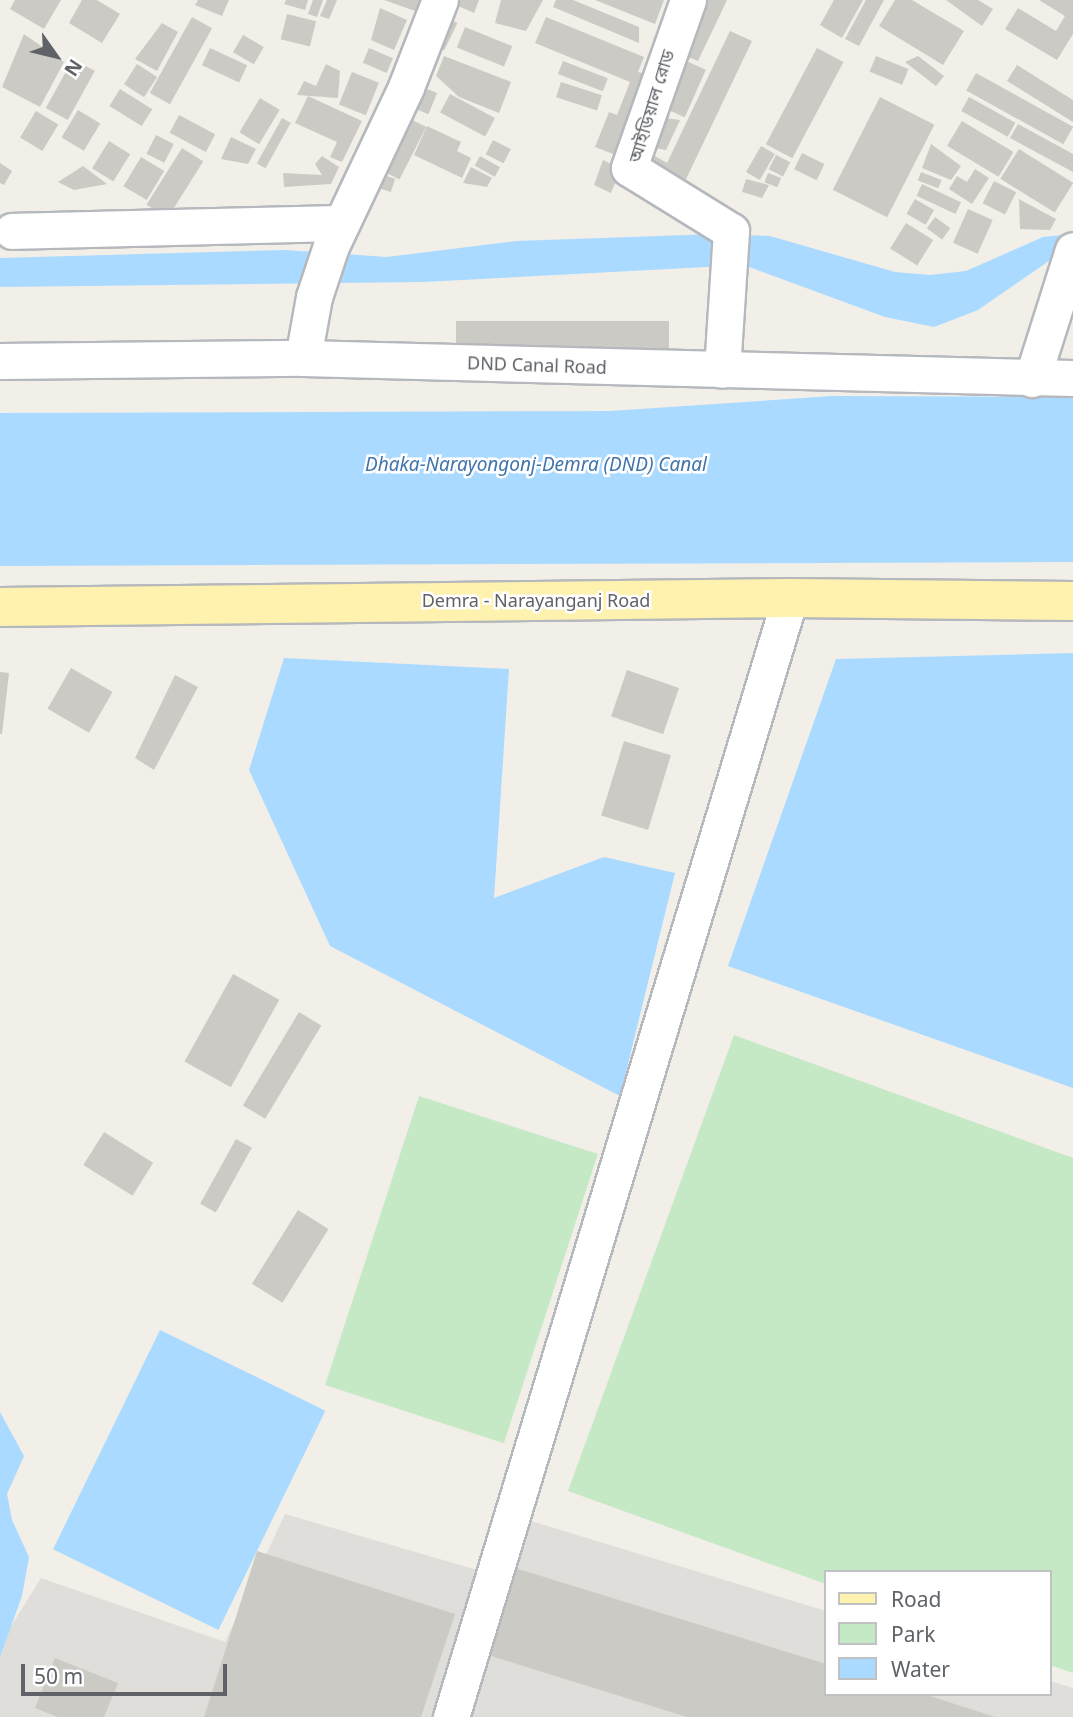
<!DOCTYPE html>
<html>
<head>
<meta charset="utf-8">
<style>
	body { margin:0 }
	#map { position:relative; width:1073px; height:1717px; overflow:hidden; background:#f1efe8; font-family:"Noto Sans","Noto Sans Bengali",sans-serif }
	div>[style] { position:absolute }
	.industrial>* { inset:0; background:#e0deda }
	.green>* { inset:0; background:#c5e8c5; transform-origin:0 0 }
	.water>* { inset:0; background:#aadaff; transform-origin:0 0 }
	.building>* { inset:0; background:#cccac5; transform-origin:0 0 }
	.roads { filter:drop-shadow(2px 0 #b5b8bc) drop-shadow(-2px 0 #b5b8bc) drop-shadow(0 2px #b5b8bc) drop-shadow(0 -2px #b5b8bc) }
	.minor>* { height:35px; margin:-17.5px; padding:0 17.5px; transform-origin:17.5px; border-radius:17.5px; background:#fff }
	.major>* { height:38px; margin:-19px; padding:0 19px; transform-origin:19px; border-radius:19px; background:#fff2af }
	span { translate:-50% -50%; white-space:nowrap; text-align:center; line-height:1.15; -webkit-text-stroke:5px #fff; paint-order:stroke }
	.street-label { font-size:18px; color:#5f6368 }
	.water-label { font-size:19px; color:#4174aa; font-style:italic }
	.legend { position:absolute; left:824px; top:1570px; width:228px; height:126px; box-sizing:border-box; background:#fff; border:2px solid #bfc1c3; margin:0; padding:9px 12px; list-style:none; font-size:21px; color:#5f6368 }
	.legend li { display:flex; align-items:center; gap:14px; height:35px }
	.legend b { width:35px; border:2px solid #bfc1c3 }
	.north { position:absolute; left:21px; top:21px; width:70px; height:70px; -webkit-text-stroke:5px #fff; paint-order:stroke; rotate:124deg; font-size:19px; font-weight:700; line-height:28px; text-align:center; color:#5f6368 }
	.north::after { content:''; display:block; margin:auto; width:24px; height:32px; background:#5f6368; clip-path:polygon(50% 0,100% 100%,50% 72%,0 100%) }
	.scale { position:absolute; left:21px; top:1664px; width:206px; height:32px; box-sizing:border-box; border:4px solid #5f6368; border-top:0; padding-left:9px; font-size:21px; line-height:24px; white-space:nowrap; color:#5f6368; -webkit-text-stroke:5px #fff; paint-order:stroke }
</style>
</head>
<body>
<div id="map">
	<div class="industrial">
		<div style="clip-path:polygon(505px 1513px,826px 1611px,826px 1694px,1050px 1694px,1050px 1681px,1073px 1688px,1073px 1717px,0 1717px,0 1644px,41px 1578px,225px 1642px,285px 1514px,477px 1570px)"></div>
	</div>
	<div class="green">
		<div style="clip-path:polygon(734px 1035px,1073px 1158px,1073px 1673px,1050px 1665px,1050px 1572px,826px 1572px,826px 1584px,568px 1491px)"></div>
		<div style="left:419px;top:1096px;width:188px;height:304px;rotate:18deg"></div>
	</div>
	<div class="water">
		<div style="clip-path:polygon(716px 234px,770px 236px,895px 272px,930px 275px,966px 271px,1043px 237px,1073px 234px,1059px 254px,978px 310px,934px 327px,885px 317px,744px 265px,423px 282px,0 287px,0 258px,285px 250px,387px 257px,516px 241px)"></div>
		<div style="clip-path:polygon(833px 396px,1073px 397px,1073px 562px,0 566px,0 413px,610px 411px)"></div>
		<div style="clip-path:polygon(1073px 653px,1073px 1088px,728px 966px,836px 659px)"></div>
		<div style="clip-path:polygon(284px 658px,509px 669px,494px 898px,604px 857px,675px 873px,620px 1096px,330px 946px,249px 770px)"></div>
		<div style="left:160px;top:1330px;width:184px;height:244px;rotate:26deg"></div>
		<div style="clip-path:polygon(0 1412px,24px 1456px,7px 1494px,12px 1520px,29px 1557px,22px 1596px,0 1657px)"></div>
	</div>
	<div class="building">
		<div style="clip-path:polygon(15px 0,61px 0,44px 29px,10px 9px)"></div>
		<div style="clip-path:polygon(82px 0,97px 0,120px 14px,102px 43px,69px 23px)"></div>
		<div style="clip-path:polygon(198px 0,229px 0,222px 16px,195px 5px)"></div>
		<div style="clip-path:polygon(286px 0,308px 0,305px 10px,284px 4px)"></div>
		<div style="clip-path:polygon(313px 0,323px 0,317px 17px,308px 14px)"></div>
		<div style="clip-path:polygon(327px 0,337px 0,329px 19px,320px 16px)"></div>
		<div style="clip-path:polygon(384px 0,422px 0,418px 12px)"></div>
		<div style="clip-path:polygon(444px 0,479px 0,474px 13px)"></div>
		<div style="clip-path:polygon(501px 0,543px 0,526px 31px,495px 23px)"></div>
		<div style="clip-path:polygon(556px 0,573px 0,639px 27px,639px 43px,553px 7px)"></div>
		<div style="clip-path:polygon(595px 0,664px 0,655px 24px)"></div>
		<div style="clip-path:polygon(697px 0,727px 0,698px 61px,673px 51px)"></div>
		<div style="clip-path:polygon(834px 0,863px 0,842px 38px,820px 25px)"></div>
		<div style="clip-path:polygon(866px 0,884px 0,859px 46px,845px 39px)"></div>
		<div style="clip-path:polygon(895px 0,912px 0,964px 31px,943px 65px,879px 26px)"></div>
		<div style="clip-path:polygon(946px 0,978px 0,993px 9px,982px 26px)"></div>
		<div style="clip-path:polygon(1039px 0,1073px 0,1073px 34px,1057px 60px,1005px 29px,1018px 8px,1056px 31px,1065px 16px)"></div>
		<div style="clip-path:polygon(380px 8px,407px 20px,394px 50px,371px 40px)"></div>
		<div style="left:435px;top:12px;width:25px;height:30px;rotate:26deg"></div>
		<div style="left:287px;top:14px;width:30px;height:26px;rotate:14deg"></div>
		<div style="left:192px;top:17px;width:23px;height:87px;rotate:29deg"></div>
		<div style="clip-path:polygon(546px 17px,644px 57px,638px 72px,650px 75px,621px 157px,595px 147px,609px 112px,617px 115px,630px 82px,535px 43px)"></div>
		<div style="clip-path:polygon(162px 23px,178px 32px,157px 71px,135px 59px)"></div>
		<div style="left:465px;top:27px;width:51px;height:22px;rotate:22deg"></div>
		<div style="clip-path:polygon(730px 31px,752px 41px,678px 196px,663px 189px,641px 148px,667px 163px)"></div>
		<div style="clip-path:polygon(24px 34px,64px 62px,40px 107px,2px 87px)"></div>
		<div style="left:243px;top:35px;width:24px;height:20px;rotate:30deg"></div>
		<div style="left:210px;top:48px;width:41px;height:19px;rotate:25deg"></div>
		<div style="left:369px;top:48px;width:26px;height:16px;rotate:23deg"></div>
		<div style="left:817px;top:48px;width:30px;height:109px;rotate:28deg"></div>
		<div style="left:673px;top:55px;width:36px;height:52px;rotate:24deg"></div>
		<div style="clip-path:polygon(444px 56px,511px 82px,499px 113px,459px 97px,436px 76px)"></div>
		<div style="left:876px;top:56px;width:35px;height:17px;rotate:22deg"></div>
		<div style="clip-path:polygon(918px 56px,944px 76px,936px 86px,905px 62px)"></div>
		<div style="left:73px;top:59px;width:25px;height:56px;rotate:29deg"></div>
		<div style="left:563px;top:61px;width:48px;height:14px;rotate:21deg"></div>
		<div style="left:137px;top:64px;width:24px;height:24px;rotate:33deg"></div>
		<div style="clip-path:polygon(326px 64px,340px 71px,338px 98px,297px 95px,304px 81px,316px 86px)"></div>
		<div style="clip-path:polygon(1017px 65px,1073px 100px,1073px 122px,1007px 81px)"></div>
		<div style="left:352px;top:72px;width:29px;height:35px;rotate:22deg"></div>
		<div style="left:976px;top:73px;width:111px;height:20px;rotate:29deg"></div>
		<div style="left:400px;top:78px;width:40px;height:23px;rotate:22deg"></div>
		<div style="left:561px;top:82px;width:43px;height:16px;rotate:18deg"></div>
		<div style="left:120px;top:89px;width:38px;height:20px;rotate:32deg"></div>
		<div style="left:450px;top:94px;width:51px;height:21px;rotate:28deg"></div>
		<div style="clip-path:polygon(308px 96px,362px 121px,342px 162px,330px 157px,337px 142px,295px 123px)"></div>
		<div style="left:880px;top:97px;width:61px;height:104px;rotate:27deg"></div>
		<div style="left:969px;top:97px;width:53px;height:16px;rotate:29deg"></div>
		<div style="left:260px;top:98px;width:23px;height:40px;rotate:31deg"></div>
		<div style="left:387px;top:107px;width:44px;height:59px;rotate:27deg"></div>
		<div style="left:78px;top:110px;width:26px;height:32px;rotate:31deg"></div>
		<div style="left:36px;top:111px;width:26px;height:31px;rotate:31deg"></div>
		<div style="left:179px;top:115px;width:41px;height:20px;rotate:28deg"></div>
		<div style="clip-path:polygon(650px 116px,680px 120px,666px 150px,642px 146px)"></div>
		<div style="left:282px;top:118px;width:10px;height:52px;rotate:29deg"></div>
		<div style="left:962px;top:121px;width:60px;height:29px;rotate:31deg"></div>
		<div style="clip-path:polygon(1018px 124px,1073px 154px,1073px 172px,1010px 138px)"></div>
		<div style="clip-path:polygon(427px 126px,461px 142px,457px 151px,471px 158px,462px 178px,414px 155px)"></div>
		<div style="left:156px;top:135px;width:20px;height:21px;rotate:27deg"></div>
		<div style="clip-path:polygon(231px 137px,256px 149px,248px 164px,221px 159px)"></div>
		<div style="left:493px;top:140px;width:20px;height:16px;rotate:27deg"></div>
		<div style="left:109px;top:141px;width:25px;height:32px;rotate:32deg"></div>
		<div style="clip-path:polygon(931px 144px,961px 166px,951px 180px,922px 168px)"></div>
		<div style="left:761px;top:146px;width:16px;height:30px;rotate:30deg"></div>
		<div style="left:182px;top:148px;width:25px;height:67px;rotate:32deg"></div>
		<div style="left:1019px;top:149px;width:64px;height:35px;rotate:32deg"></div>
		<div style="left:802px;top:153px;width:25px;height:18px;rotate:26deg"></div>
		<div style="left:776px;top:155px;width:16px;height:16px;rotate:27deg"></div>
		<div style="clip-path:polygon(322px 156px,339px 167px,331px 184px,284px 187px,283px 173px,322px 175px,315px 164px)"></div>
		<div style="left:480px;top:156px;width:23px;height:11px;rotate:29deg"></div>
		<div style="left:141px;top:157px;width:27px;height:34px;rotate:31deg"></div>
		<div style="clip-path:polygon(603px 160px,621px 169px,611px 193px,594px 185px)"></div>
		<div style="clip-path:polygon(0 163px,12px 171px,4px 185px,0 183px)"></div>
		<div style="clip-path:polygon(83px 166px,107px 184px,74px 190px,58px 182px)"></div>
		<div style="left:359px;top:167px;width:38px;height:14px;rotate:18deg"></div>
		<div style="clip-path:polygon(471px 167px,492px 178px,487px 187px,463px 183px)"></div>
		<div style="clip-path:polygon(975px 169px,989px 178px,972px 204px,949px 189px,957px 176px,967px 182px)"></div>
		<div style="left:921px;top:172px;width:22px;height:9px;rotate:21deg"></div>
		<div style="left:768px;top:173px;width:14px;height:10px;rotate:21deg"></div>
		<div style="clip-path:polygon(746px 179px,769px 185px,762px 198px,742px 192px)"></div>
		<div style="left:994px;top:181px;width:25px;height:25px;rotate:27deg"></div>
		<div style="left:922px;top:184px;width:43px;height:13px;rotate:25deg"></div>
		<div style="left:915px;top:199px;width:22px;height:17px;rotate:30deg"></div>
		<div style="clip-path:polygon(1019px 199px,1056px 219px,1050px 230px,1020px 229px)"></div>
		<div style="left:968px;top:209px;width:27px;height:37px;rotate:24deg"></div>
		<div style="left:935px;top:217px;width:19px;height:14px;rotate:36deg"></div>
		<div style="left:906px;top:223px;width:32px;height:30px;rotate:32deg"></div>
		<div style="left:669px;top:321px;width:32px;height:213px;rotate:90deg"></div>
		<div style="left:71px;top:668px;width:48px;height:47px;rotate:30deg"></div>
		<div style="left:627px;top:670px;width:55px;height:49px;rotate:19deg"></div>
		<div style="clip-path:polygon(0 672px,9px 673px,2px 734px,0 734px)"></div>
		<div style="clip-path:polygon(175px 675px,198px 687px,154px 770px,135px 758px)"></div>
		<div style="left:624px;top:741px;width:49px;height:78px;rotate:17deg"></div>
		<div style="left:233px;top:974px;width:53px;height:100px;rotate:29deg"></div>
		<div style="left:299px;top:1012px;width:26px;height:109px;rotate:31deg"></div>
		<div style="left:104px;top:1132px;width:58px;height:39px;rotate:32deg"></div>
		<div style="left:236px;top:1139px;width:18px;height:74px;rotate:29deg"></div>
		<div style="left:298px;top:1210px;width:36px;height:87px;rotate:32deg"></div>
		<div style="clip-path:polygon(257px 1551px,455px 1614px,421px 1717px,204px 1717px)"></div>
		<div style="clip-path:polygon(515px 1568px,826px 1664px,826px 1694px,924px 1694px,995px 1717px,687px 1717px,488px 1655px)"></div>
		<div style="clip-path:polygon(55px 1658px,118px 1683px,104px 1717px,58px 1717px,35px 1708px)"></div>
	</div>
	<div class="roads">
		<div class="minor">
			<div style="left:688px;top:0;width:178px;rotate:109.4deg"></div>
			<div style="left:629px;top:168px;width:120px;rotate:31.7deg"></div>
			<div style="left:731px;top:231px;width:139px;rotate:93.7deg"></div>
			<div style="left:12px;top:231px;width:329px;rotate:-1.4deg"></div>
			<div style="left:303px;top:358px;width:62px;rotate:-79.8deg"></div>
			<div style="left:314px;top:297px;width:54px;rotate:-71.6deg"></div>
			<div style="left:331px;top:246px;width:176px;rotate:-64.7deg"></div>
			<div style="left:406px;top:87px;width:93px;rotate:-68.7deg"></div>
			<div style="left:0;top:361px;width:303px;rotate:-0.6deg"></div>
			<div style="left:303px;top:358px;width:770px;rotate:1.49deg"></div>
			<div style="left:1032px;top:379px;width:135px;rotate:-72.4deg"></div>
			<div style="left:451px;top:1717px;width:1169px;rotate:-73.15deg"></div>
		</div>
		<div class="major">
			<div style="left:0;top:607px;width:790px;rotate:-0.65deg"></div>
			<div style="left:790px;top:598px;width:283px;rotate:0.6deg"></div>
		</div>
	</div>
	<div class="street-label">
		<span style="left:651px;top:106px;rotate:-73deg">আইডিয়াল রোড</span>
		<span style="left:537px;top:365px;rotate:2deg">DND Canal Road</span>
		<span style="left:536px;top:600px">Demra - Narayanganj Road</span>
	</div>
	<div class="water-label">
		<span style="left:536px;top:465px">Dhaka-Narayongonj-Demra (DND) Canal</span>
	</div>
	<ul class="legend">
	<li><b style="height:9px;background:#fff2af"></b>Road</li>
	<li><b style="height:19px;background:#c5e8c5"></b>Park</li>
	<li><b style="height:19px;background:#aadaff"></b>Water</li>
	</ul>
	<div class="north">N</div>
	<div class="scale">50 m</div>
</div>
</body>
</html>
